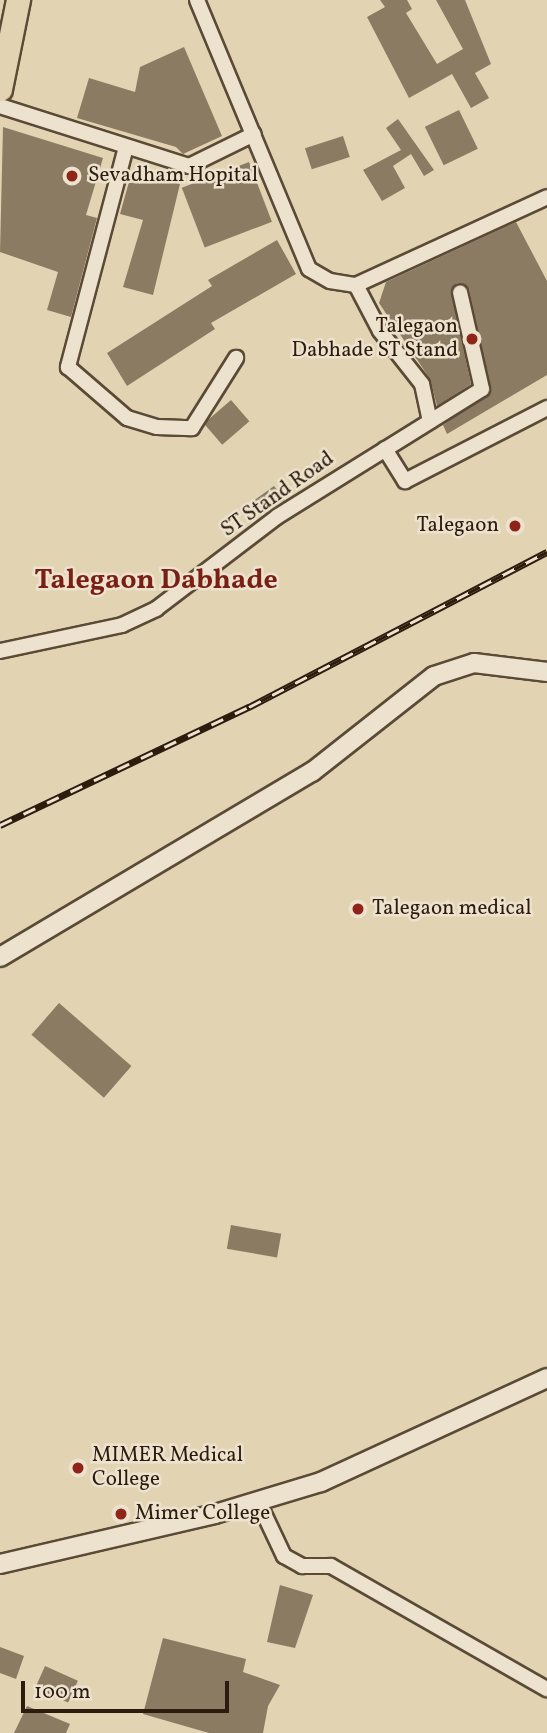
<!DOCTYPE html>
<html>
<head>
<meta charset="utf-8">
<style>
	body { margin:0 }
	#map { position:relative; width:547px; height:1733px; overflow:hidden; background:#e2d3b3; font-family:Vollkorn,serif }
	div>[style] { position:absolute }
	.building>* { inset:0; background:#8b7b63; transform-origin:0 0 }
	.roads { filter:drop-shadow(2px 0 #5a4a36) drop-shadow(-2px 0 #5a4a36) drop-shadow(0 2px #5a4a36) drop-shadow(0 -2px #5a4a36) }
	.minor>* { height:14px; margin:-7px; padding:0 7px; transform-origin:7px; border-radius:7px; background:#ece2ce }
	.tertiary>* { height:18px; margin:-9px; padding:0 9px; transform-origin:9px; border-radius:9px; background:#ece2ce }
	.trunk>* { height:23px; margin:-11.5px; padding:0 11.5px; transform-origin:11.5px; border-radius:11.5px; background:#e2d3b3 }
	.rail>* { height:7px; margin-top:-3.5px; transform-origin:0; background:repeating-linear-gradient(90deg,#ece2ce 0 13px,#2d1c0d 0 26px); box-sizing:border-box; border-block:2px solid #2d1c0d }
	.dots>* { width:19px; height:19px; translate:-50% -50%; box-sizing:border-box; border:4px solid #ece2ce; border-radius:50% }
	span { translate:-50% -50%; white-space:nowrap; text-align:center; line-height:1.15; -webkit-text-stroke:5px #ece2ce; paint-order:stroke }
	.poi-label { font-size:21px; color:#2d1c0d }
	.left { translate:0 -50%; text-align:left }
	.right { translate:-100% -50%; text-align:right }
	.street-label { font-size:21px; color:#2d1c0d }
	.district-label { font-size:28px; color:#7a1f14; font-weight:700 }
	.scale { position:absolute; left:21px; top:1681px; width:208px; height:32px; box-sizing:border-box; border:4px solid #2d1c0d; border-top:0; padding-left:9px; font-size:21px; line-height:24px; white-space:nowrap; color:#2d1c0d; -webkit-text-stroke:5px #ece2ce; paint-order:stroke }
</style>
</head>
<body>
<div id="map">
	<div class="building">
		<div style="clip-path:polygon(380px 0,407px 0,412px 9px,406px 13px,437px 64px,463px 49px,436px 0,465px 0,491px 64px,475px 73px,489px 98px,471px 108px,452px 74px,409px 98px,367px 17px,385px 7px)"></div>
		<div style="clip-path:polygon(184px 47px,222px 136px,183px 154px,176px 147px,77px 118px,89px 78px,135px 92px,140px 67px)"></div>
		<div style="left:459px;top:110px;width:43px;height:38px;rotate:64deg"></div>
		<div style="clip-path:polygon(398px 119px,434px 170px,424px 176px,411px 154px,393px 166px,405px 188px,382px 201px,363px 170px,401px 150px,386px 128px)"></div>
		<div style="clip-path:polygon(3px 127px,103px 158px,86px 215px,97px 218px,71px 317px,47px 310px,58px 272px,0 252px)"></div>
		<div style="left:343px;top:136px;width:22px;height:40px;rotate:72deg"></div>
		<div style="left:249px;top:162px;width:64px;height:72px;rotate:69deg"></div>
		<div style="clip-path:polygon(132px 171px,180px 184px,153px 295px,123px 287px,143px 220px,120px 214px)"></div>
		<div style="clip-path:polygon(516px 222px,547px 281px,547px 375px,447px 434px,443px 425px,491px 392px,469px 289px,457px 283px,451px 293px,471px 384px,437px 406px,430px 379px,379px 303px,386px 282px)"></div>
		<div style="clip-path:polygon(277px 240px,296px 274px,211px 323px,215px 329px,127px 386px,107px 353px,212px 286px,208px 280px)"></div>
		<div style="left:231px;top:400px;width:28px;height:36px;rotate:49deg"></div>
		<div style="clip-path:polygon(274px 486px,285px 500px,256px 516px,248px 505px)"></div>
		<div style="left:59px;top:1003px;width:96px;height:42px;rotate:41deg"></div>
		<div style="left:231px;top:1225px;width:51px;height:24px;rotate:10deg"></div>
		<div style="clip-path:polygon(280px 1585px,313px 1595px,295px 1648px,267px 1642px)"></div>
		<div style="clip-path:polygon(163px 1638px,246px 1659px,243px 1672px,280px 1685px,268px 1706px,263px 1733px,209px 1733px,143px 1714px)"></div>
		<div style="clip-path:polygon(0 1647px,24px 1656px,16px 1679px,0 1673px)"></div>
		<div style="left:45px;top:1666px;width:36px;height:24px;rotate:24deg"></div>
		<div style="clip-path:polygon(27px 1706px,70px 1724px,66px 1733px,14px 1733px)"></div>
	</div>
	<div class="roads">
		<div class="minor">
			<div style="left:197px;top:0;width:291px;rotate:67.4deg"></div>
			<div style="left:309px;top:269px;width:24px;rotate:30deg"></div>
			<div style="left:330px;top:281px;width:26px;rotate:9deg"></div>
			<div style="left:356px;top:285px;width:52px;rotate:62.4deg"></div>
			<div style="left:380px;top:331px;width:68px;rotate:51.6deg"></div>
			<div style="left:422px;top:384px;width:38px;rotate:78deg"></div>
			<div style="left:0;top:106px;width:198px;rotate:17.6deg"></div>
			<div style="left:189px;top:166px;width:72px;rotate:-26.2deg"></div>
			<div style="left:126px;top:147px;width:228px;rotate:104.8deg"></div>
			<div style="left:68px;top:367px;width:78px;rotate:40.8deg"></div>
			<div style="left:127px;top:418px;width:31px;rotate:17deg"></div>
			<div style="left:157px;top:427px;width:35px;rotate:2deg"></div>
			<div style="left:192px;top:428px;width:83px;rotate:-57.8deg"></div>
			<div style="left:356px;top:285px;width:210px;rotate:-24.7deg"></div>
			<div style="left:385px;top:449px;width:38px;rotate:58deg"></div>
			<div style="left:405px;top:481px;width:160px;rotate:-27.2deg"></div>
			<div style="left:0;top:651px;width:125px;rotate:-12deg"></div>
			<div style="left:122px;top:625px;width:38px;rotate:-25deg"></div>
			<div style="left:156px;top:609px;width:153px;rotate:-37.3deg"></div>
			<div style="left:278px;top:516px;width:240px;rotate:-31.9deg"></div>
			<div style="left:482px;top:389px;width:99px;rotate:-102.8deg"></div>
			<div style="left:258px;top:1501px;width:61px;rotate:64.7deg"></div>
			<div style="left:284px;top:1556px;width:21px;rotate:29deg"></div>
			<div style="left:302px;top:1566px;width:29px"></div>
			<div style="left:331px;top:1566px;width:249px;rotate:29.7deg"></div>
		</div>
		<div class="tertiary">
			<div style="left:0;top:957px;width:363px;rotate:-30.7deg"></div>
			<div style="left:312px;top:772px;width:155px;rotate:-38.2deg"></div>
			<div style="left:434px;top:676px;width:42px;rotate:-18deg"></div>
			<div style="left:474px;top:663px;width:74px;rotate:7deg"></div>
			<div style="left:0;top:1564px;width:221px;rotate:-13.1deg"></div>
			<div style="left:215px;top:1514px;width:111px;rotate:-16.8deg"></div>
			<div style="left:321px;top:1482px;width:249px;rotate:-24.7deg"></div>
		</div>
		<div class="trunk">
			<div style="left:0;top:89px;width:91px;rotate:-78.6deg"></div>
		</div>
	</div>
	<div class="rail">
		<div style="left:0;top:825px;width:276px;rotate:-25.4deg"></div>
		<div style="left:249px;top:707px;width:336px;rotate:-27.5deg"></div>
	</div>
	<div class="dots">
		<div style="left:72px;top:176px;background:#8f2418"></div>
		<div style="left:472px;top:339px;background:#8f2418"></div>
		<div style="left:515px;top:526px;background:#8f2418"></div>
		<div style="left:358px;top:909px;background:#8f2418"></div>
		<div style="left:78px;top:1468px;background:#8f2418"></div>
		<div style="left:121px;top:1514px;background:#8f2418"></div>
	</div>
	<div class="poi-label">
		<span class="left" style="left:88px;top:176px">Sevadham Hopital</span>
		<span class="right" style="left:458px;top:339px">Talegaon<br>Dabhade ST Stand</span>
		<span class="right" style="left:499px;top:526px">Talegaon</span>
		<span class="left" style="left:372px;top:909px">Talegaon medical</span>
		<span class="left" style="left:92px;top:1468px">MIMER Medical<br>College</span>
		<span class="left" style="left:135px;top:1514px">Mimer College</span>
	</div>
	<div class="street-label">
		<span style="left:278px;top:495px;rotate:-35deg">ST Stand Road</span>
	</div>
	<div class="district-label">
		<span style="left:156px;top:581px">Talegaon Dabhade</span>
	</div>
	<div class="scale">100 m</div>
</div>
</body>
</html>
